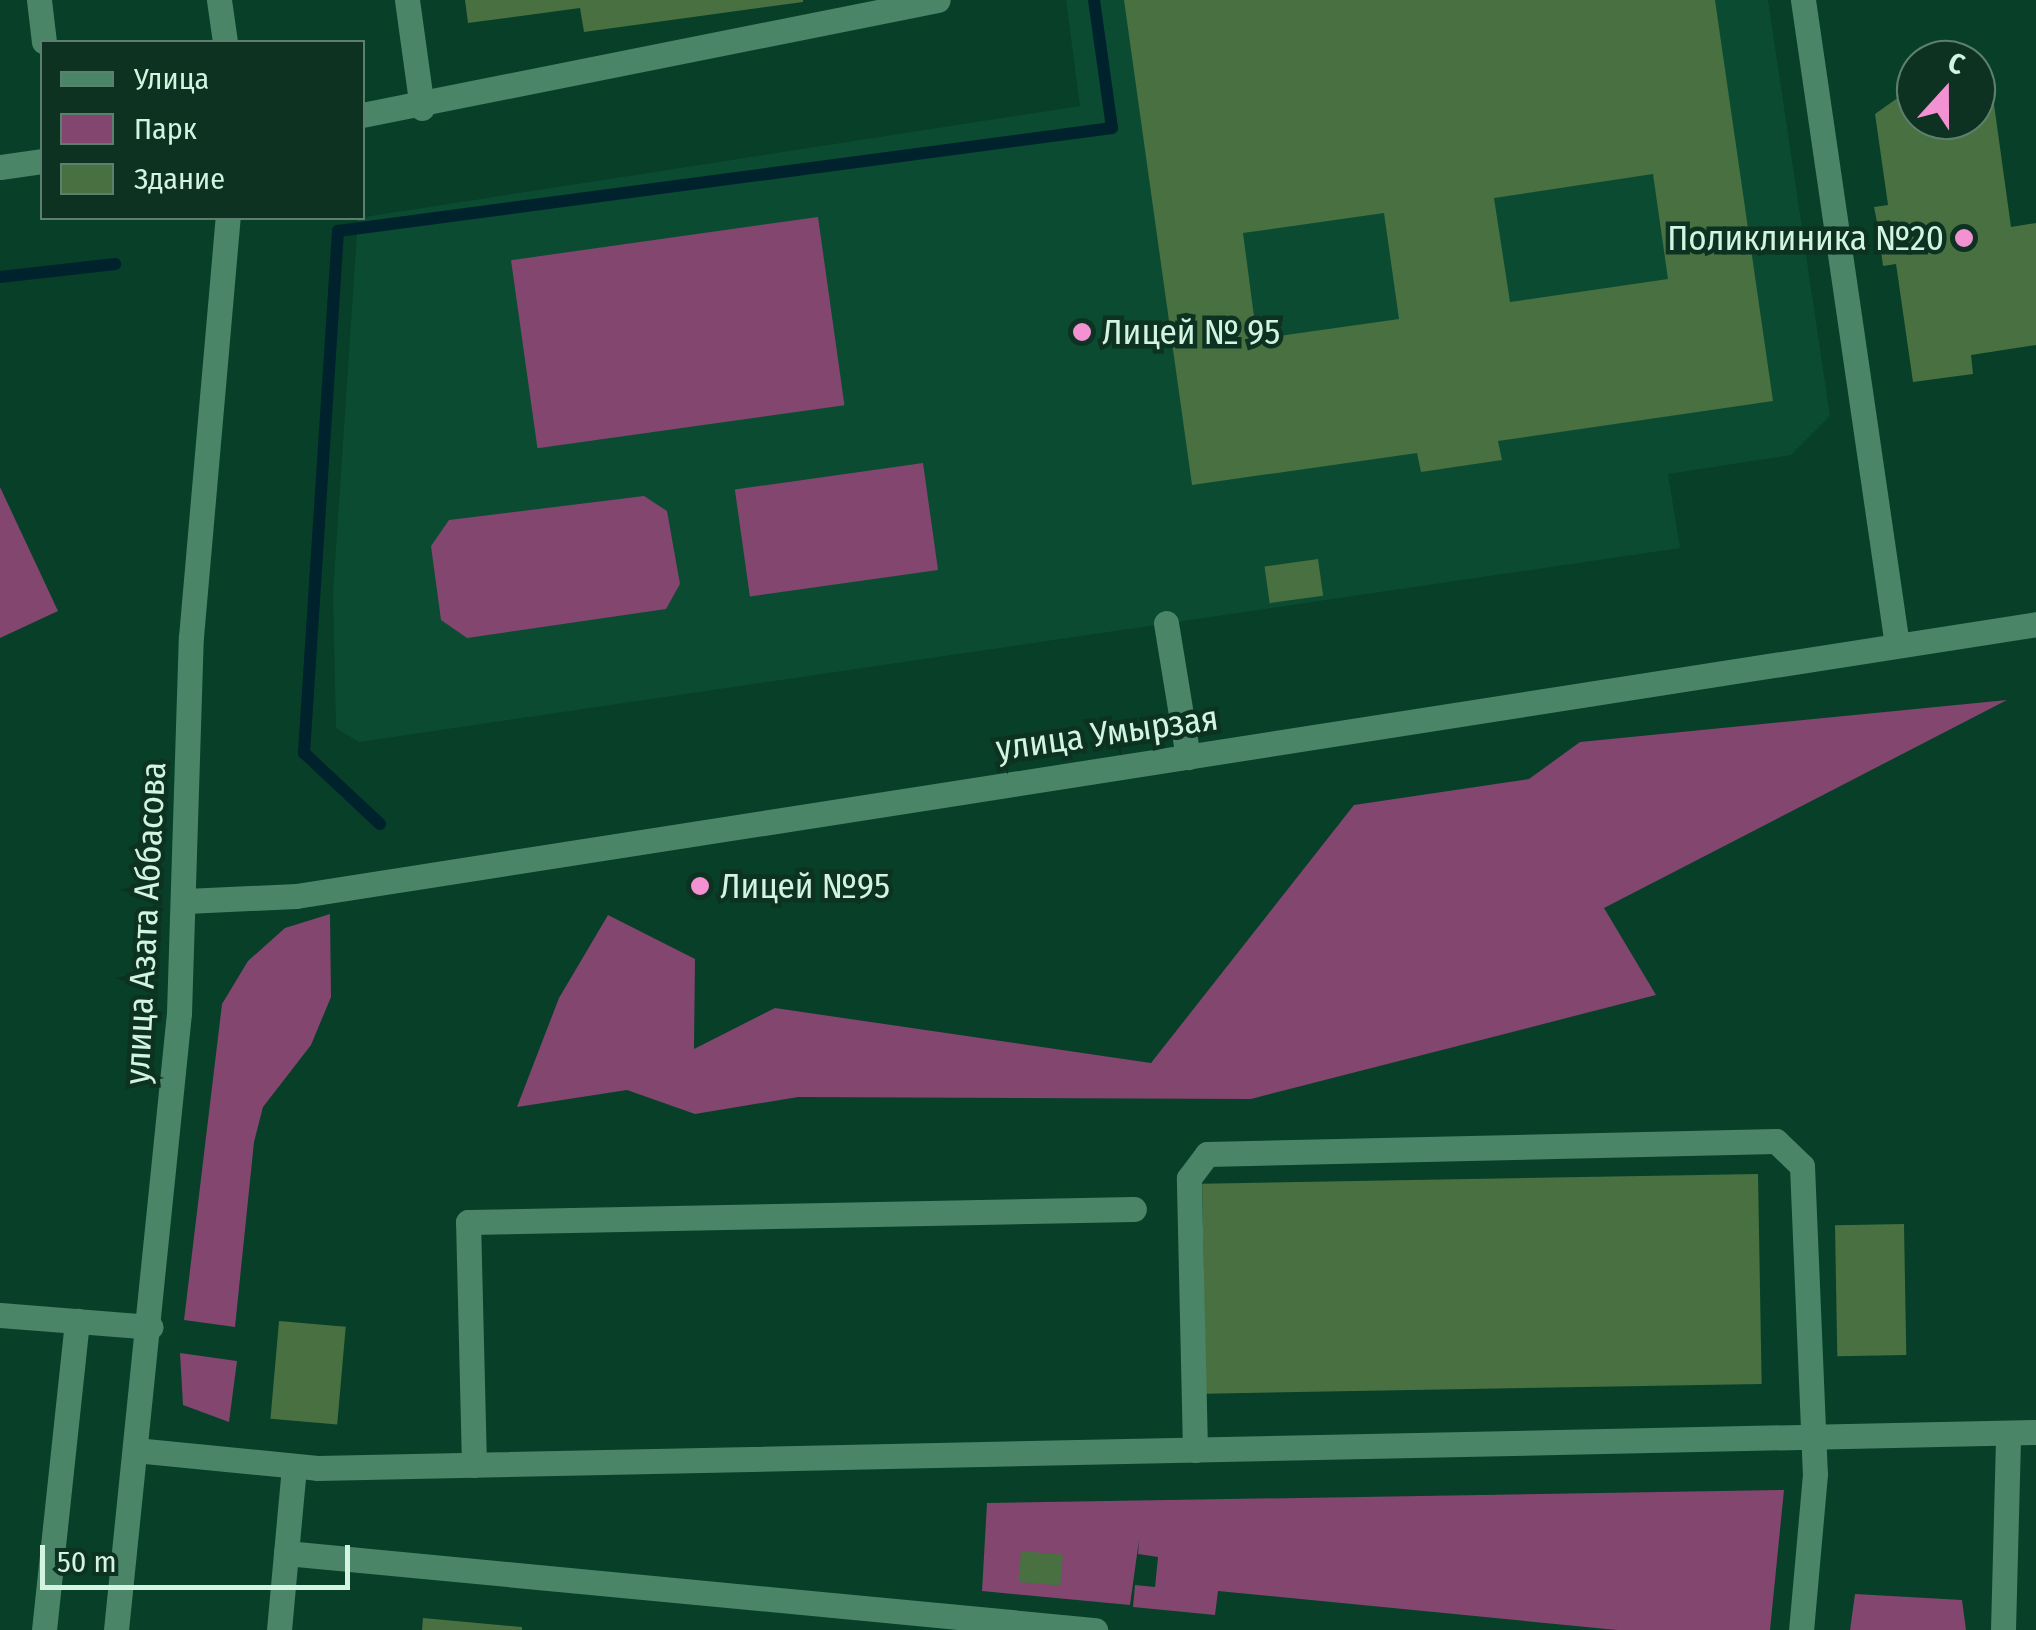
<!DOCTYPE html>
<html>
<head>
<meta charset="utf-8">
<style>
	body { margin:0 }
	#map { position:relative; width:2036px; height:1630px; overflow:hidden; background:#073f28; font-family:"Fira Sans Condensed",sans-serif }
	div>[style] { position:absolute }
	.built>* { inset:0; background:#0b4b32 }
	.green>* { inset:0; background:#82466f; transform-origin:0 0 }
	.stream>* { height:12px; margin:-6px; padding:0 6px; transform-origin:6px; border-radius:6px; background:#00222d }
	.building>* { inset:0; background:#487041; transform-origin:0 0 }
	.minor>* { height:25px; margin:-12.5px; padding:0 12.5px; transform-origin:12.5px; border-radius:12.5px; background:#4a8567 }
	.dots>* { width:28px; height:28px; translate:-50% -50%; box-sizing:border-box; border:5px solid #0e3221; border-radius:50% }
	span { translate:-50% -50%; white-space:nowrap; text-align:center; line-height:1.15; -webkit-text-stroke:9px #0e3221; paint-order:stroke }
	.poi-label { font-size:35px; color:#d3f4e1 }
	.right { translate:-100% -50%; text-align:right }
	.left { translate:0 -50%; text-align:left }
	.street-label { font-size:35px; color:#d3f4e1 }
	.legend { position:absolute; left:40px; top:40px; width:325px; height:180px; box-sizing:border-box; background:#0e3221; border:2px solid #5d806e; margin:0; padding:12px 18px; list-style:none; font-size:30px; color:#d3f4e1 }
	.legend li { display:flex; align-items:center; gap:20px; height:50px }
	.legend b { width:50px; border:2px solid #5d806e }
	.north { position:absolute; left:1896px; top:40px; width:100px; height:100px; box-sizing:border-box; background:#0e3221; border:2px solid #5d806e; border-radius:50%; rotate:21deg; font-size:28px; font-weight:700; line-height:40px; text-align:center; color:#d3f4e1 }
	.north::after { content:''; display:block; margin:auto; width:35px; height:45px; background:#f491d3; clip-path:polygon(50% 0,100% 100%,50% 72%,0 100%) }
	.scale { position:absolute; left:40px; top:1545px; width:310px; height:45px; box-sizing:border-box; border:5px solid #d3f4e1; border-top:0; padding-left:12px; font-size:30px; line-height:35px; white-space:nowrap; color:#d3f4e1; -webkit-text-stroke:8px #0e3221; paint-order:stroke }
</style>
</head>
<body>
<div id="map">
	<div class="built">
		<div style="clip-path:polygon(1066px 0,1768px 0,1830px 416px,1791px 455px,1668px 474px,1680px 548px,359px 742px,336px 728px,333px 594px,358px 218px,1080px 106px)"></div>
	</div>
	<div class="green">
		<div style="left:818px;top:217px;width:190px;height:310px;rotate:82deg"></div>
		<div style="left:923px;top:463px;width:108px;height:190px;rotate:82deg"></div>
		<div style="clip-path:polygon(0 487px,58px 611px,0 638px)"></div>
		<div style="clip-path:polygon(644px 496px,667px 511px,680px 584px,666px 609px,467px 638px,441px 620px,431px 546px,449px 520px)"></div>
		<div style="clip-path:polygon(2007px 700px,1604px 908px,1656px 995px,1251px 1099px,798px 1097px,695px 1114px,627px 1090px,517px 1107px,559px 998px,608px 915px,695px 959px,694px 1049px,775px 1008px,1151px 1063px,1354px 805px,1529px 779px,1580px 742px)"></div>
		<div style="clip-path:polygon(330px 914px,331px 997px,311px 1045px,263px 1107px,254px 1142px,235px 1327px,184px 1320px,222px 1004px,248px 961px,285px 928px)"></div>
		<div style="clip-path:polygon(180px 1353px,237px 1361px,229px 1422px,183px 1405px)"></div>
		<div style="clip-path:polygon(1784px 1490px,1770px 1630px,1617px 1630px,1218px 1591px,1215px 1615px,1133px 1607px,1135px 1585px,1155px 1587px,1158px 1557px,1138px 1554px,1139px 1540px,1130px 1605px,982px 1591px,987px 1503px)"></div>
		<div style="clip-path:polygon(1855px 1594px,1962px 1600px,1966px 1630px,1850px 1630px)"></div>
	</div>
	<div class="stream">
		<div style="left:0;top:277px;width:116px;rotate:-6.4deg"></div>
		<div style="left:380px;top:824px;width:104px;rotate:-136.9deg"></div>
		<div style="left:304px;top:753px;width:523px;rotate:-86.27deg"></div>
		<div style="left:338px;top:231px;width:781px;rotate:-7.58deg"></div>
		<div style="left:1112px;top:128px;width:129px;rotate:-98deg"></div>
	</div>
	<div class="building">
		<div style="clip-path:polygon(465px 0,803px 0,803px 2px,584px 32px,580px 8px,468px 23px)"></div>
		<div style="clip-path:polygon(evenodd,1124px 0,1715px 0,1773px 401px,1498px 441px,1502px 460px,1421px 472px,1417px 453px,1192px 485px,1124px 0,1653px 174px,1668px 279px,1510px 302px,1494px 198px,1653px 174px,1124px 0,1384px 213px,1399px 319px,1257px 339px,1243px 233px,1384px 213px)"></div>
		<div style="clip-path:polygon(1899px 97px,1901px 110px,1916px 108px,1916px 120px,1976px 120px,1976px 99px,1993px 97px,2011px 227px,2036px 223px,2036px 345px,1971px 355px,1973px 374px,1913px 382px,1896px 264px,1883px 266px,1881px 251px,1894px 249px,1890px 220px,1877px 222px,1874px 207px,1888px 205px,1875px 114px)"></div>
		<div style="left:1318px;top:559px;width:37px;height:54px;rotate:82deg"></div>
		<div style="left:1758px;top:1174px;width:210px;height:556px;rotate:89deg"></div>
		<div style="left:1904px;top:1224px;width:131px;height:69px;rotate:89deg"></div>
		<div style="left:279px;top:1321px;width:67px;height:98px;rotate:5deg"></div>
		<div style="left:1021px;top:1551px;width:42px;height:31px;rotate:5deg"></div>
		<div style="clip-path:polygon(423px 1618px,522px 1627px,522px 1630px,422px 1630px)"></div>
	</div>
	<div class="minor">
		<div style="left:39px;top:0;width:42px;rotate:83.2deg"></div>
		<div style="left:219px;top:0;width:42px;rotate:81.9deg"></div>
		<div style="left:407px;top:0;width:109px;rotate:82.1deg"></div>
		<div style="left:1803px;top:0;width:652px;rotate:81.71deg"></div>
		<div style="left:362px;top:115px;width:587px;rotate:-11.29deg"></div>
		<div style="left:0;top:167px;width:42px;rotate:-8.1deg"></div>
		<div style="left:1166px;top:623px;width:136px;rotate:80.7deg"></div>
		<div style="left:186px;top:901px;width:110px;rotate:-2.6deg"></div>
		<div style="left:296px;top:896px;width:1761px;rotate:-8.88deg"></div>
		<div style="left:0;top:1315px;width:151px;rotate:4.5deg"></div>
		<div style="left:135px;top:1450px;width:183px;rotate:5.6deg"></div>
		<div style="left:317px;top:1468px;width:1719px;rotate:-1.2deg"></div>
		<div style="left:1195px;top:1450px;width:272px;rotate:-91.3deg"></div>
		<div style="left:1189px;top:1178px;width:30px;rotate:-53deg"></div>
		<div style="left:1207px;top:1154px;width:569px;rotate:-1.31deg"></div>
		<div style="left:1776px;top:1141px;width:36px;rotate:44deg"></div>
		<div style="left:1802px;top:1166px;width:308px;rotate:87.6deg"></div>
		<div style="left:1815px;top:1474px;width:157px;rotate:95.1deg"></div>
		<div style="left:474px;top:1465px;width:243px;rotate:-91.4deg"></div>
		<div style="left:468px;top:1222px;width:666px;rotate:-1.12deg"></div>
		<div style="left:294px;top:1467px;width:86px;rotate:95.3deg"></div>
		<div style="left:286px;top:1553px;width:813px;rotate:5.44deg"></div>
		<div style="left:44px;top:1630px;width:311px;rotate:-83.9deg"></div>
		<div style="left:116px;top:1630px;width:620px;rotate:-84.17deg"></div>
		<div style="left:179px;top:1013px;width:376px;rotate:-88.2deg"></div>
		<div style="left:191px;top:637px;width:421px;rotate:-85deg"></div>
		<div style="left:279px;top:1630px;width:77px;rotate:-84.8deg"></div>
		<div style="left:2003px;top:1630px;width:195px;rotate:-88.5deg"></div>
	</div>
	<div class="dots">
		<div style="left:1964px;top:238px;background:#f491d3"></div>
		<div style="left:1082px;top:332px;background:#f491d3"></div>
		<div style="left:700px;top:886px;background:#f491d3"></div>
	</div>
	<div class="poi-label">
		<span class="right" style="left:1944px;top:238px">Поликлиника №20</span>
		<span class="left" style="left:1102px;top:332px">Лицей № 95</span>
		<span class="left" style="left:720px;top:886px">Лицей №95</span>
	</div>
	<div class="street-label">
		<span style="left:1107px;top:733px;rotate:-8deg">улица Умырзая</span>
		<span style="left:145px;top:923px;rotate:-87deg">улица Азата Аббасова</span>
	</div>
	<ul class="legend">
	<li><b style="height:12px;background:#4a8567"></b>Улица</li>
	<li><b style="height:28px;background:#82466f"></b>Парк</li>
	<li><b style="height:28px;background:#487041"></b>Здание</li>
	</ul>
	<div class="north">С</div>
	<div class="scale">50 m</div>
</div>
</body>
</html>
